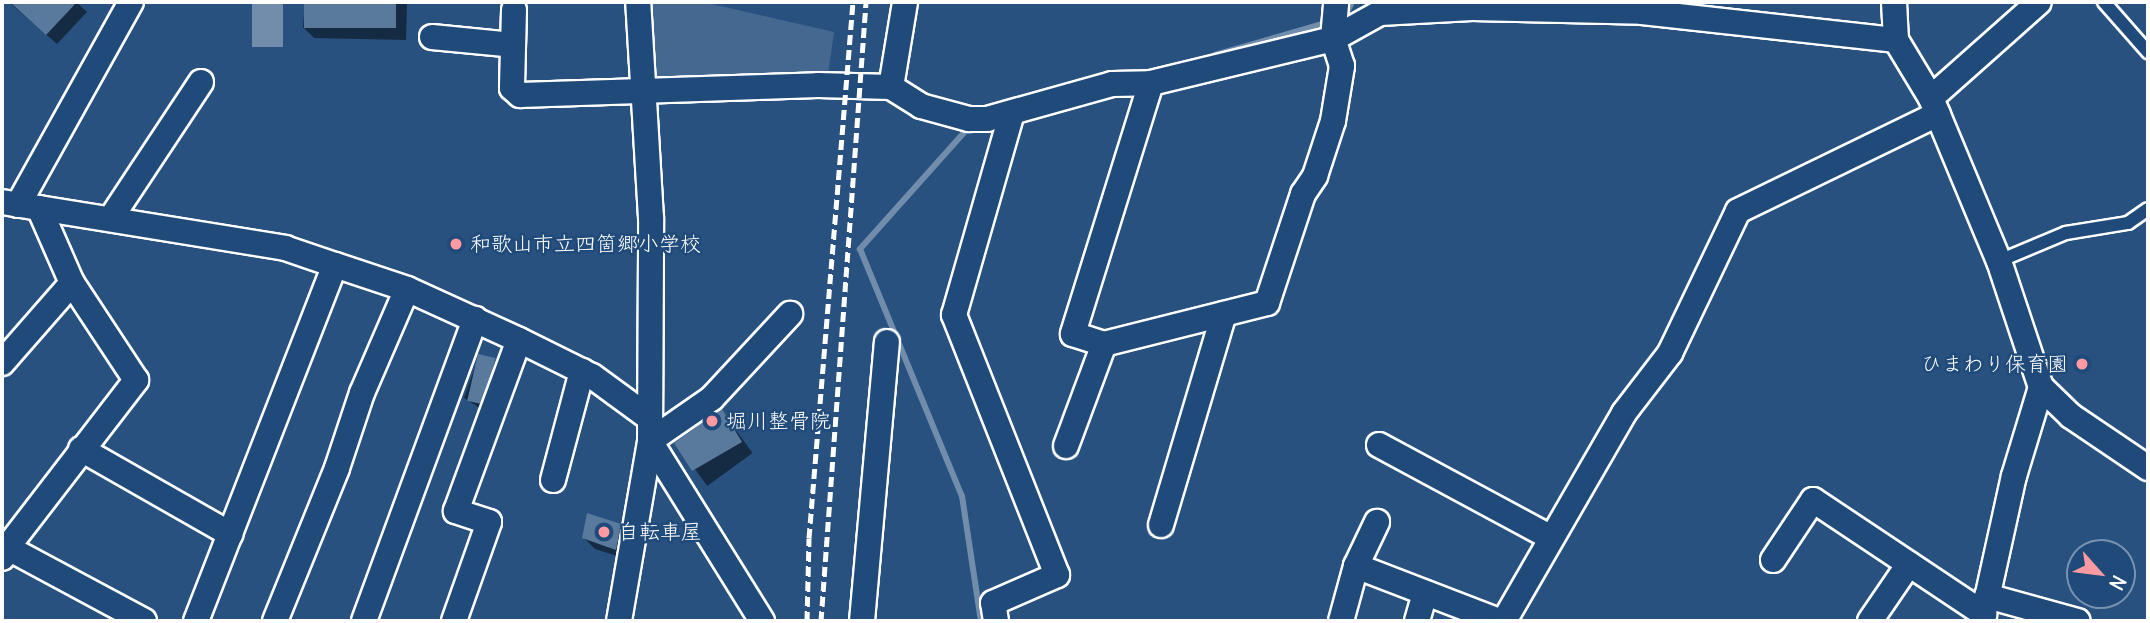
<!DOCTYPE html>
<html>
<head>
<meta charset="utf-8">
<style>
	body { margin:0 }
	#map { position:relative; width:2150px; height:623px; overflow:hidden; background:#28517f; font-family:Delius,"Klee One",sans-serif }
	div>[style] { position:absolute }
	.green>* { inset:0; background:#446890 }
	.water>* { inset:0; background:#718dab; transform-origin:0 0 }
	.shadow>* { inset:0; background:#0007; transform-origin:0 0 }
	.stream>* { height:6px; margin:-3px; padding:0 3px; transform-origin:3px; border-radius:3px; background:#718dab }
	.building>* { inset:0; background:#5a7a9d; transform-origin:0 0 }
	.roads { filter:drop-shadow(2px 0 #fff) drop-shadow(-2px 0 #fff) drop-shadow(0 2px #fff) drop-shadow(0 -2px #fff) }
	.lane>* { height:12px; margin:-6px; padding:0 6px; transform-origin:6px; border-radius:6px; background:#1f4a7a }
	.street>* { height:24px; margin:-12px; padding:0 12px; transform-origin:12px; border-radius:12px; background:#1f4a7a }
	.rail>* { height:5px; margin-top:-2.5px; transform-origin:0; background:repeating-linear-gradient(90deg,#fff 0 10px,transparent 0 15px) }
	.dots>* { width:19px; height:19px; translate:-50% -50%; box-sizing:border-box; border:4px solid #1f4a7a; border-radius:50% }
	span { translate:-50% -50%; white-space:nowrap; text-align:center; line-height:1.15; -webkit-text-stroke:5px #1f4a7a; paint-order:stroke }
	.poi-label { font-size:21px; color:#fff }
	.left { translate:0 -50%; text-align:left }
	.right { translate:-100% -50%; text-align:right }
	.frame { position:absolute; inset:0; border:4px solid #fff; pointer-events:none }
	.north { position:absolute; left:2066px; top:539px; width:70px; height:70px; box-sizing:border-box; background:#1f4a7a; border:2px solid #7992af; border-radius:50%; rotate:118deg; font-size:19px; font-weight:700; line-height:28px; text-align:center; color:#fff }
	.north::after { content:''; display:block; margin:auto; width:24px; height:32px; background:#ff9aa2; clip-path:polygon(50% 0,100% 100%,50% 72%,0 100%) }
</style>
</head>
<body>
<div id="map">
	<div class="green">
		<div style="clip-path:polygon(647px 2px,703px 2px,834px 32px,828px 75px,655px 82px)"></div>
	</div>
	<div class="water">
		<div style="left:252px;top:2px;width:31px;height:45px"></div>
	</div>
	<div class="shadow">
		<div style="clip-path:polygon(9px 2px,76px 2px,87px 12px,57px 44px)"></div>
		<div style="clip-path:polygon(305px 2px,407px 2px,406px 40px,314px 38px,303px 27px)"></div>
		<div style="clip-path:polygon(479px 356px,503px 367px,486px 412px,464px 398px)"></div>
		<div style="left:722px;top:411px;width:52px;height:56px;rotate:54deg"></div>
		<div style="clip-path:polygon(620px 526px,631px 537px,627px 559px,595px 549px,584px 538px)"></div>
	</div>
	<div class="stream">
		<div style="left:1345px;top:16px;width:16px;rotate:-63deg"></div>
		<div style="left:1215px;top:55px;width:119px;rotate:-16.1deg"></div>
		<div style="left:969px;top:127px;width:164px;rotate:131.8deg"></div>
		<div style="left:860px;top:249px;width:267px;rotate:67.6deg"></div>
		<div style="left:962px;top:496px;width:126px;rotate:81.4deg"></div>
	</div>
	<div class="building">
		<div style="clip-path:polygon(10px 2px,77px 2px,46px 35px)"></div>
		<div style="left:304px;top:2px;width:92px;height:26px"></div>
		<div style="left:478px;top:354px;width:18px;height:48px;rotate:13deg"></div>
		<div style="clip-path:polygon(722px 409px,742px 442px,692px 471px,674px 443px)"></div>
		<div style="clip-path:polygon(587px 513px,621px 524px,616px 550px,582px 538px)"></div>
	</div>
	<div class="roads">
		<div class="lane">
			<div style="left:2104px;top:2px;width:67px;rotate:48.7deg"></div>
			<div style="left:1999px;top:261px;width:73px;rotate:-22.7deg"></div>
			<div style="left:2066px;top:233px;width:63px;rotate:-9.2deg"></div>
			<div style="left:2128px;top:223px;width:24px;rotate:-35deg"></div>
		</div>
		<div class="street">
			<div style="left:1894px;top:2px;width:38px;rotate:87deg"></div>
			<div style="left:514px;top:10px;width:78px;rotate:91.5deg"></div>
			<div style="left:512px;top:88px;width:11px;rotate:41deg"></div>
			<div style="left:520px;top:95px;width:298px;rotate:-1.9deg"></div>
			<div style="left:818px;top:85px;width:73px;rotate:1.6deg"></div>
			<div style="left:891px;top:87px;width:36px;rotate:32deg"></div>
			<div style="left:921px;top:106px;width:50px;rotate:15.2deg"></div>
			<div style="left:969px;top:119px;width:18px"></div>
			<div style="left:987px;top:119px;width:130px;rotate:-15.6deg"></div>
			<div style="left:1112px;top:84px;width:39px;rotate:-1deg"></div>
			<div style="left:1151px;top:83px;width:187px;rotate:-13.6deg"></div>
			<div style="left:1333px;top:39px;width:54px;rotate:-29deg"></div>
			<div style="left:1380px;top:13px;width:92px;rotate:-3.1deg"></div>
			<div style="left:1472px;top:8px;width:170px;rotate:1.3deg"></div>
			<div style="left:1642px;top:12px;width:256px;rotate:6.3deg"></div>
			<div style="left:1896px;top:40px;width:68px;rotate:58.9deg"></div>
			<div style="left:1931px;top:98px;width:177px;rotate:67.4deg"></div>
			<div style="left:1999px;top:261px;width:133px;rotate:71.6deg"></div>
			<div style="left:2041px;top:387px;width:42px;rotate:44deg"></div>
			<div style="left:2071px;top:416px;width:93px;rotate:34deg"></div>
			<div style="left:432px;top:37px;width:81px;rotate:5.6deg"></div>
			<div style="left:1151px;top:83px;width:263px;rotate:107.3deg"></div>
			<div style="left:1073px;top:334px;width:33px;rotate:18deg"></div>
			<div style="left:1104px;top:344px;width:168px;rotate:-14.1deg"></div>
			<div style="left:1267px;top:303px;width:115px;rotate:-71.7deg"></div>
			<div style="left:1303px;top:194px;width:22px;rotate:-56deg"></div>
			<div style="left:1315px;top:176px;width:58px;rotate:-71.9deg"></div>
			<div style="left:1333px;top:121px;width:56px;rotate:-80.7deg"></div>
			<div style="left:1342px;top:66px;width:28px;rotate:-108deg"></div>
			<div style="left:1333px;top:39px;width:37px;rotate:-85deg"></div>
			<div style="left:891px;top:87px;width:86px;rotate:-80.6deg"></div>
			<div style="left:1931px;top:98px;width:144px;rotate:-41.6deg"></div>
			<div style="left:2px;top:202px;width:287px;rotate:9.2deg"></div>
			<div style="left:285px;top:248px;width:53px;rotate:18.8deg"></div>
			<div style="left:335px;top:265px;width:76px;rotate:18.4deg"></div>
			<div style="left:407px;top:289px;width:123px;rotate:24.5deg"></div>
			<div style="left:519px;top:340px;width:81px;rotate:26.3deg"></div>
			<div style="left:592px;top:376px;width:69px;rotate:36.2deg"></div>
			<div style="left:18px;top:205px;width:232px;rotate:-60.9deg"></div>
			<div style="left:111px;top:218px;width:163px;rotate:-56.5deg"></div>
			<div style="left:2px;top:363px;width:106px;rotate:-48.8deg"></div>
			<div style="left:650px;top:441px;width:212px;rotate:58.1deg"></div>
			<div style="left:650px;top:441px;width:75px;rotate:-34.7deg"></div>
			<div style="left:712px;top:398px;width:115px;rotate:-47.1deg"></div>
			<div style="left:1379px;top:445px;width:194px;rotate:28.3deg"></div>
			<div style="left:1066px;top:446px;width:109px;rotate:-69.6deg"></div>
			<div style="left:81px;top:449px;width:172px;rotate:29.7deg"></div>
			<div style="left:553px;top:480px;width:113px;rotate:-75.1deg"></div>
			<div style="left:1161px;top:525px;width:220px;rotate:-73.4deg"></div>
			<div style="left:10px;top:549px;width:9px;rotate:-72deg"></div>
			<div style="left:13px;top:540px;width:202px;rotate:-52.4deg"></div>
			<div style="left:136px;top:380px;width:116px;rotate:-123.4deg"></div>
			<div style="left:72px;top:283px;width:82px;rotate:-113.7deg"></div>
			<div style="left:2px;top:558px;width:12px;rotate:-48deg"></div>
			<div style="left:10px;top:549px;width:152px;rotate:28.2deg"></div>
			<div style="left:1773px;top:560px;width:72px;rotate:-56.3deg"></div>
			<div style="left:1813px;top:500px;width:206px;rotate:33.7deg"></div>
			<div style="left:1356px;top:566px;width:153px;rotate:21deg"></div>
			<div style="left:1987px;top:596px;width:94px;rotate:15.4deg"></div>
			<div style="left:196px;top:621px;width:382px;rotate:-68.7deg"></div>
			<div style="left:275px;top:621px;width:165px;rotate:-67.9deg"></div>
			<div style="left:337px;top:468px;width:79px;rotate:-71.6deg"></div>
			<div style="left:362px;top:393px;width:113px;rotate:-66.6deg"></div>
			<div style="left:364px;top:621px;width:322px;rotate:-69.8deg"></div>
			<div style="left:454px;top:621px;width:105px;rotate:-70.5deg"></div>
			<div style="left:489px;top:522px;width:35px;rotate:-162deg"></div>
			<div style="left:456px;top:511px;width:182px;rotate:-69.8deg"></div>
			<div style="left:619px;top:621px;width:183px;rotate:-80.2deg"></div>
			<div style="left:650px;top:441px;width:223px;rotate:-89.7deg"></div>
			<div style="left:651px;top:218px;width:216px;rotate:-93.4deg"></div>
			<div style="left:862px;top:621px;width:280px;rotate:-84.9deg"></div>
			<div style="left:996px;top:621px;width:18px;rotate:-99deg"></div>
			<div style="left:993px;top:603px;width:70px;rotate:-23.6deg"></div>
			<div style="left:1057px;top:575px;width:280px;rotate:-111.6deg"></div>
			<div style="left:954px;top:315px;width:210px;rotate:-74deg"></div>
			<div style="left:1341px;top:621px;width:57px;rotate:-74.7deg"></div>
			<div style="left:1356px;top:566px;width:49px;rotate:-64.5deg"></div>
			<div style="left:1417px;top:621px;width:29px;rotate:-74deg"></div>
			<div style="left:1504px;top:621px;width:240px;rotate:-60deg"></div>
			<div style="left:1624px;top:413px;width:76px;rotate:-52.5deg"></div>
			<div style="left:1670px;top:353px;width:157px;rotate:-64.4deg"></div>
			<div style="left:1738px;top:211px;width:222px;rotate:-25.9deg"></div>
			<div style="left:1870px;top:621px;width:69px;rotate:-55.6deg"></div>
			<div style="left:1982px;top:621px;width:148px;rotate:-77.6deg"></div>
			<div style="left:2014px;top:476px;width:93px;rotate:-73.1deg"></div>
		</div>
	</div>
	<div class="rail">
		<div style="left:807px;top:621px;width:83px;rotate:-88.6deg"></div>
		<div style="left:809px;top:538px;width:538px;rotate:-85.31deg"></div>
		<div style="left:821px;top:621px;width:621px;rotate:-85.84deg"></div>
	</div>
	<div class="dots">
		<div style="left:456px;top:244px;background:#ff9aa2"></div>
		<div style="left:2082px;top:364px;background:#ff9aa2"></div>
		<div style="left:712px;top:421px;background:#ff9aa2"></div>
		<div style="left:604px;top:532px;background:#ff9aa2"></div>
	</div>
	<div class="poi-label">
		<span class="left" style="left:470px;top:244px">和歌山市立四箇郷小学校</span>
		<span class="right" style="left:2068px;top:364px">ひまわり保育園</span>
		<span class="left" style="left:726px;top:421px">堀川整骨院</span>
		<span class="left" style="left:618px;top:532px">自転車屋</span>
	</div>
	<div class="frame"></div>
	<div class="north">N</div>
</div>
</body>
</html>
